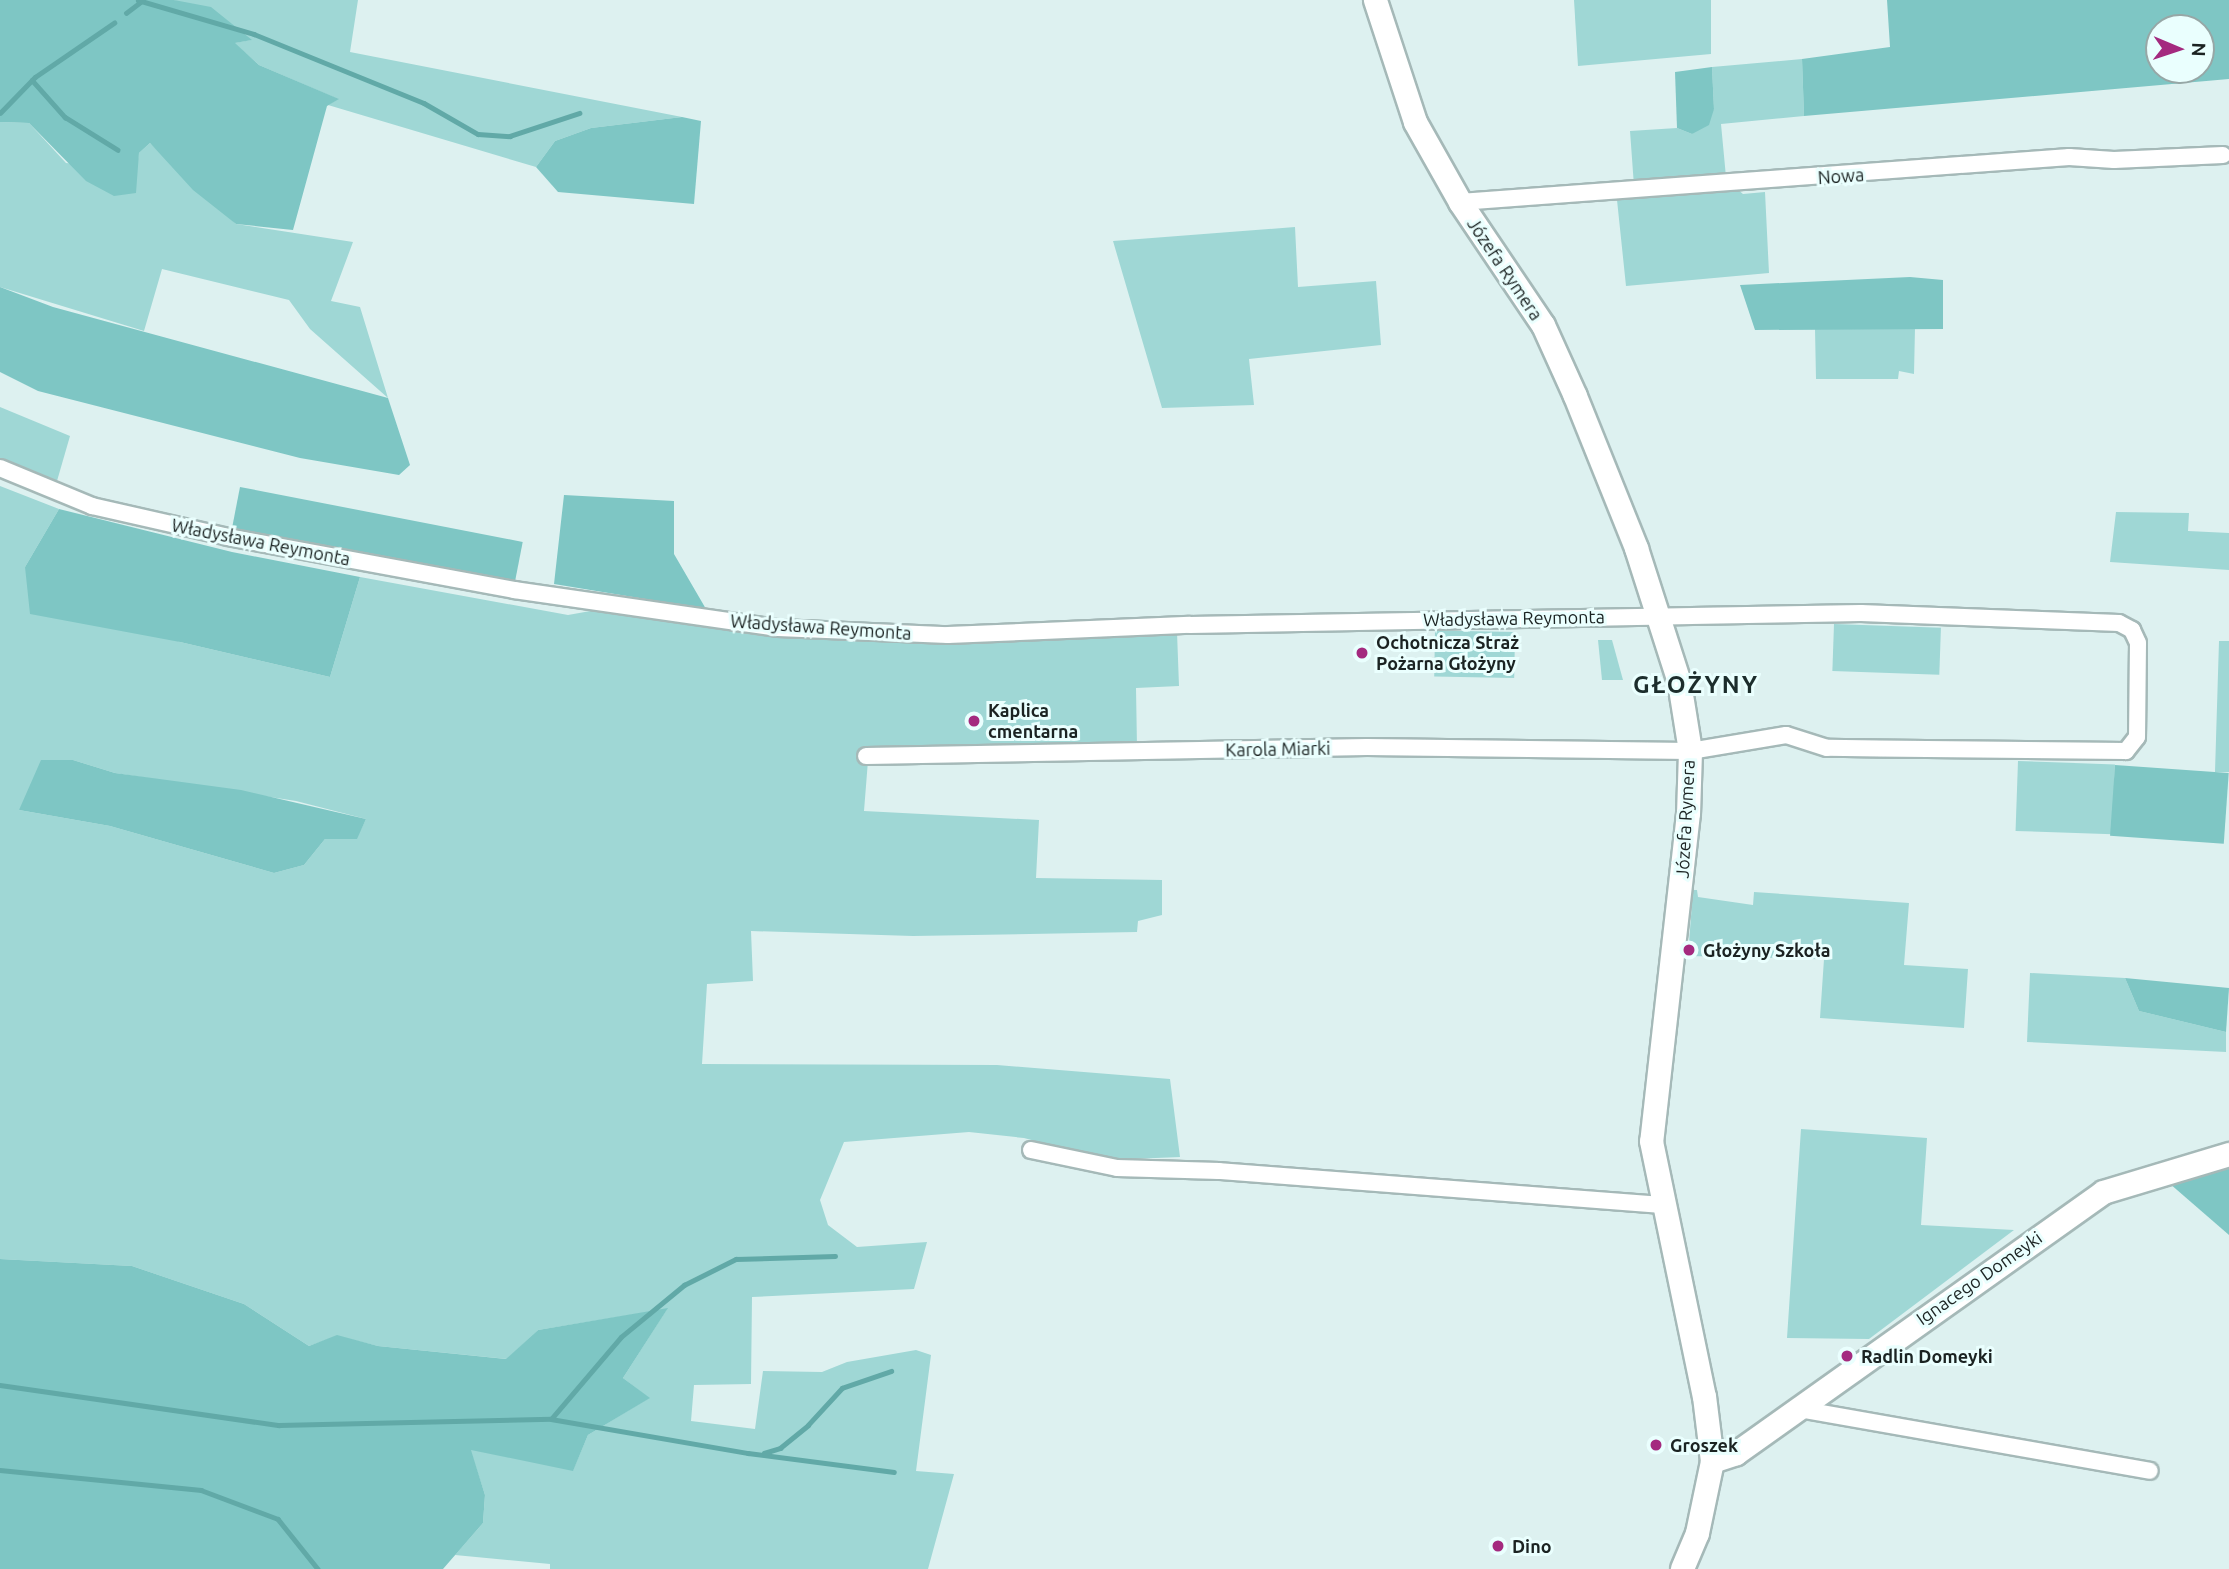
<!DOCTYPE html>
<html>
<head>
<meta charset="utf-8">
<style>
	body { margin:0 }
	#map { position:relative; width:2229px; height:1569px; overflow:hidden; background:#ddf1f0; font-family:Ubuntu,sans-serif }
	div>[style] { position:absolute }
	.green>* { inset:0; background:#9fd7d5; transform-origin:0 0 }
	.forest>* { inset:0; background:#7ec6c4; transform-origin:0 0 }
	.stream>* { height:4.5px; margin:-2.25px; padding:0 2.25px; transform-origin:2.25px; border-radius:2.25px; background:#61a9a7 }
	.roads { filter:drop-shadow(2px 0 #a5b9b8) drop-shadow(-2px 0 #a5b9b8) drop-shadow(0 2px #a5b9b8) drop-shadow(0 -2px #a5b9b8) }
	.street>* { height:16px; margin:-8px; padding:0 8px; transform-origin:8px; border-radius:8px; background:#fff }
	.secondary>* { height:23px; margin:-11.5px; padding:0 11.5px; transform-origin:11.5px; border-radius:11.5px; background:#fff }
	.dots>* { width:19px; height:19px; translate:-50% -50%; box-sizing:border-box; border:4px solid #eafffe; border-radius:50% }
	span { translate:-50% -50%; white-space:nowrap; text-align:center; line-height:1.15; -webkit-text-stroke:6px #eafffe; paint-order:stroke }
	.street-label { font-size:18px; color:#1b2322 }
	.poi-label { font-size:18px; color:#1b2322; font-weight:700 }
	.left { translate:0 -50%; text-align:left }
	.district-label { font-size:24px; color:#1c2d2c; font-weight:700; letter-spacing:2px }
	.north { position:absolute; left:2145px; top:14px; width:70px; height:70px; box-sizing:border-box; background:#eafffe; border:2px solid #97a7a6; border-radius:50%; rotate:92deg; font-size:19px; font-weight:700; line-height:28px; text-align:center; color:#1b2322 }
	.north::after { content:''; display:block; margin:auto; width:24px; height:32px; background:#a42a7f; clip-path:polygon(50% 0,100% 100%,50% 72%,0 100%) }
</style>
</head>
<body>
<div id="map">
	<div class="green">
		<div style="clip-path:polygon(174px 0,358px 0,350px 52px,682px 117px,591px 128px,555px 141px,536px 167px,328px 105px,338px 99px,259px 65px,234px 43px,251px 40px)"></div>
		<div style="clip-path:polygon(1574px 0,1711px 0,1711px 54px,1578px 66px)"></div>
		<div style="clip-path:polygon(1802px 59px,1804px 116px,1721px 124px,1726px 177px,1634px 186px,1630px 131px,1677px 128px,1692px 134px,1714px 109px,1712px 67px)"></div>
		<div style="clip-path:polygon(0 122px,29px 123px,66px 163px,136px 171px,139px 153px,150px 143px,236px 224px,353px 242px,331px 301px,360px 307px,388px 398px,310px 329px,289px 300px,162px 269px,144px 331px,0 287px)"></div>
		<div style="clip-path:polygon(1737px 189px,1743px 194px,1765px 192px,1769px 273px,1626px 286px,1617px 200px)"></div>
		<div style="clip-path:polygon(1295px 227px,1298px 287px,1376px 281px,1381px 345px,1249px 359px,1254px 405px,1162px 408px,1113px 241px)"></div>
		<div style="clip-path:polygon(1915px 328px,1914px 374px,1899px 371px,1898px 379px,1816px 379px,1815px 329px)"></div>
		<div style="clip-path:polygon(0 407px,70px 436px,57px 481px,0 460px)"></div>
		<div style="clip-path:polygon(evenodd,0 486px,59px 509px,25px 567px,180px 642px,330px 677px,360px 577px,568px 615px,596px 610px,746px 633px,945px 642px,1177px 632px,1179px 686px,1136px 688px,1137px 747px,869px 748px,864px 811px,1039px 820px,1036px 878px,1162px 880px,1162px 915px,1138px 921px,1137px 932px,913px 936px,751px 931px,753px 981px,707px 984px,702px 1064px,997px 1065px,1170px 1079px,1180px 1157px,1107px 1160px,1024px 1138px,969px 1132px,844px 1142px,820px 1200px,828px 1225px,857px 1247px,927px 1242px,914px 1289px,752px 1297px,751px 1384px,694px 1385px,691px 1421px,755px 1429px,763px 1371px,822px 1372px,847px 1362px,916px 1350px,931px 1355px,916px 1471px,954px 1474px,928px 1569px,550px 1569px,550px 1564px,455px 1555px,483px 1523px,485px 1495px,470px 1449px,573px 1470px,588px 1435px,649px 1398px,623px 1378px,667px 1309px,538px 1330px,507px 1359px,378px 1346px,337px 1336px,309px 1346px,244px 1304px,132px 1266px,0 1259px,0 486px,73px 760px,115px 773px,296px 801px,366px 819px,356px 839px,325px 839px,304px 865px,274px 873px,110px 826px,19px 810px,73px 760px)"></div>
		<div style="clip-path:polygon(2116px 512px,2189px 513px,2188px 531px,2229px 533px,2229px 570px,2110px 562px)"></div>
		<div style="left:1834px;top:624px;width:107px;height:47px;rotate:2deg"></div>
		<div style="left:1515px;top:632px;width:46px;height:80px;rotate:91deg"></div>
		<div style="clip-path:polygon(1598px 640px,1612px 640px,1623px 680px,1602px 680px)"></div>
		<div style="clip-path:polygon(2219px 641px,2229px 641px,2229px 772px,2215px 772px)"></div>
		<div style="left:2018px;top:761px;width:97px;height:70px;rotate:2deg"></div>
		<div style="clip-path:polygon(1693px 890px,1697px 890px,1698px 897px,1753px 905px,1754px 892px,1909px 903px,1904px 965px,1968px 969px,1964px 1028px,1820px 1018px,1824px 959px,1688px 956px)"></div>
		<div style="clip-path:polygon(2030px 973px,2125px 978px,2139px 1011px,2226px 1032px,2226px 1052px,2027px 1042px)"></div>
		<div style="clip-path:polygon(1801px 1129px,1927px 1138px,1921px 1225px,2014px 1230px,1869px 1339px,1787px 1338px)"></div>
	</div>
	<div class="forest">
		<div style="clip-path:polygon(0 0,174px 0,211px 7px,252px 40px,235px 43px,259px 65px,339px 99px,327px 106px,293px 230px,236px 224px,193px 190px,150px 143px,139px 153px,136px 193px,114px 196px,86px 181px,29px 123px,0 122px)"></div>
		<div style="clip-path:polygon(evenodd,1887px 0,2229px 0,2229px 79px,1804px 116px,1802px 59px,1890px 47px,1887px 0,2159px 28px,2201px 28px,2201px 70px,2159px 70px,2159px 28px)"></div>
		<div style="clip-path:polygon(1712px 67px,1714px 109px,1709px 125px,1692px 134px,1677px 128px,1675px 72px)"></div>
		<div style="clip-path:polygon(682px 117px,701px 121px,694px 204px,558px 192px,536px 167px,555px 141px,591px 128px)"></div>
		<div style="clip-path:polygon(1910px 277px,1943px 280px,1943px 329px,1755px 330px,1740px 285px)"></div>
		<div style="clip-path:polygon(0 287px,53px 307px,388px 398px,410px 465px,399px 475px,300px 458px,38px 391px,0 372px)"></div>
		<div style="left:240px;top:487px;width:288px;height:46px;rotate:11deg"></div>
		<div style="clip-path:polygon(564px 495px,674px 501px,674px 554px,706px 609px,554px 584px)"></div>
		<div style="clip-path:polygon(59px 509px,232px 552px,360px 577px,330px 677px,180px 642px,30px 614px,25px 567px)"></div>
		<div style="clip-path:polygon(41px 760px,73px 760px,115px 773px,241px 790px,366px 819px,357px 839px,325px 839px,304px 865px,274px 873px,110px 826px,19px 810px)"></div>
		<div style="left:2115px;top:765px;width:114px;height:71px;rotate:4deg"></div>
		<div style="clip-path:polygon(2125px 978px,2229px 988px,2226px 1032px,2139px 1011px)"></div>
		<div style="clip-path:polygon(2229px 1166px,2229px 1235px,2169px 1183px)"></div>
		<div style="clip-path:polygon(0 1259px,132px 1266px,244px 1304px,309px 1346px,337px 1335px,378px 1346px,506px 1359px,538px 1330px,668px 1308px,623px 1378px,650px 1398px,588px 1435px,573px 1471px,471px 1450px,485px 1495px,483px 1523px,443px 1569px,0 1569px)"></div>
	</div>
	<div class="stream">
		<div style="left:138px;top:0;width:121px;rotate:16.3deg"></div>
		<div style="left:254px;top:34px;width:183px;rotate:22.1deg"></div>
		<div style="left:424px;top:103px;width:62px;rotate:29.9deg"></div>
		<div style="left:478px;top:134px;width:32px;rotate:4deg"></div>
		<div style="left:510px;top:136px;width:73px;rotate:-18.4deg"></div>
		<div style="left:126px;top:13px;width:20px;rotate:-37deg"></div>
		<div style="left:32px;top:80px;width:50px;rotate:48.3deg"></div>
		<div style="left:65px;top:117px;width:62px;rotate:31.9deg"></div>
		<div style="left:0;top:113px;width:50px;rotate:-45.8deg"></div>
		<div style="left:35px;top:77px;width:96px;rotate:-34.4deg"></div>
		<div style="left:0;top:1385px;width:282px;rotate:8.2deg"></div>
		<div style="left:279px;top:1425px;width:272px;rotate:-1.3deg"></div>
		<div style="left:551px;top:1419px;width:200px;rotate:9.8deg"></div>
		<div style="left:748px;top:1453px;width:147px;rotate:7.4deg"></div>
		<div style="left:552px;top:1418px;width:106px;rotate:-49.6deg"></div>
		<div style="left:621px;top:1337px;width:82px;rotate:-39.5deg"></div>
		<div style="left:684px;top:1285px;width:58px;rotate:-26.6deg"></div>
		<div style="left:736px;top:1259px;width:99px;rotate:-1.7deg"></div>
		<div style="left:764px;top:1453px;width:17px;rotate:-17deg"></div>
		<div style="left:780px;top:1448px;width:36px;rotate:-39deg"></div>
		<div style="left:808px;top:1425px;width:50px;rotate:-47.4deg"></div>
		<div style="left:842px;top:1388px;width:52px;rotate:-19.1deg"></div>
		<div style="left:0;top:1470px;width:202px;rotate:5.7deg"></div>
		<div style="left:201px;top:1490px;width:82px;rotate:20.6deg"></div>
		<div style="left:278px;top:1519px;width:64px;rotate:51.3deg"></div>
	</div>
	<div class="roads">
		<div class="street">
			<div style="left:1460px;top:202px;width:611px;rotate:-4.23deg"></div>
			<div style="left:2069px;top:157px;width:45px;rotate:3.8deg"></div>
			<div style="left:2114px;top:160px;width:109px;rotate:-2.6deg"></div>
			<div style="left:0;top:468px;width:100px;rotate:22.4deg"></div>
			<div style="left:92px;top:506px;width:139px;rotate:12.8deg"></div>
			<div style="left:228px;top:537px;width:291px;rotate:10.5deg"></div>
			<div style="left:514px;top:590px;width:267px;rotate:8.2deg"></div>
			<div style="left:778px;top:628px;width:170px;rotate:2.4deg"></div>
			<div style="left:948px;top:635px;width:242px;rotate:-2.4deg"></div>
			<div style="left:1190px;top:625px;width:671px;rotate:-1.02deg"></div>
			<div style="left:1861px;top:613px;width:258px;rotate:2.2deg"></div>
			<div style="left:2119px;top:623px;width:15px;rotate:28deg"></div>
			<div style="left:2132px;top:630px;width:14px;rotate:65deg"></div>
			<div style="left:2138px;top:643px;width:94px;rotate:90.6deg"></div>
			<div style="left:2137px;top:737px;width:18px;rotate:128deg"></div>
			<div style="left:2126px;top:751px;width:299px;rotate:-179.4deg"></div>
			<div style="left:1827px;top:748px;width:43px;rotate:-162.4deg"></div>
			<div style="left:1786px;top:735px;width:97px;rotate:170.5deg"></div>
			<div style="left:1690px;top:751px;width:323px;rotate:-179.3deg"></div>
			<div style="left:1367px;top:747px;width:501px;rotate:178.97deg"></div>
			<div style="left:1031px;top:1150px;width:88px;rotate:11.8deg"></div>
			<div style="left:1117px;top:1168px;width:102px;rotate:1.7deg"></div>
			<div style="left:1219px;top:1171px;width:443px;rotate:4.4deg"></div>
			<div style="left:1799px;top:1409px;width:356px;rotate:10deg"></div>
		</div>
		<div class="secondary">
			<div style="left:1375px;top:0;width:128px;rotate:71.8deg"></div>
			<div style="left:1415px;top:122px;width:92px;rotate:60.6deg"></div>
			<div style="left:1460px;top:202px;width:148px;rotate:56deg"></div>
			<div style="left:1543px;top:325px;width:78px;rotate:65.7deg"></div>
			<div style="left:1575px;top:396px;width:164px;rotate:68.1deg"></div>
			<div style="left:1636px;top:548px;width:141px;rotate:72.2deg"></div>
			<div style="left:1679px;top:682px;width:70px;rotate:80.9deg"></div>
			<div style="left:1690px;top:751px;width:62px;rotate:91.8deg"></div>
			<div style="left:1688px;top:813px;width:330px;rotate:96.4deg"></div>
			<div style="left:1651px;top:1141px;width:260px;rotate:78.3deg"></div>
			<div style="left:1704px;top:1396px;width:65px;rotate:83deg"></div>
			<div style="left:1712px;top:1461px;width:74px;rotate:101.8deg"></div>
			<div style="left:1697px;top:1533px;width:39px;rotate:113deg"></div>
			<div style="left:1712px;top:1461px;width:25px;rotate:-18deg"></div>
			<div style="left:1736px;top:1453px;width:450px;rotate:-35.4deg"></div>
			<div style="left:2103px;top:1192px;width:132px;rotate:-16.8deg"></div>
		</div>
	</div>
	<div class="dots">
		<div style="left:1362px;top:653px;background:#a42a7f"></div>
		<div style="left:974px;top:721px;background:#a42a7f"></div>
		<div style="left:1689px;top:950px;background:#a42a7f"></div>
		<div style="left:1847px;top:1356px;background:#a42a7f"></div>
		<div style="left:1656px;top:1445px;background:#a42a7f"></div>
		<div style="left:1498px;top:1546px;background:#a42a7f"></div>
	</div>
	<div class="street-label">
		<span style="left:1841px;top:176px;rotate:-4deg">Nowa</span>
		<span style="left:1505px;top:269px;rotate:56deg">Józefa Rymera</span>
		<span style="left:261px;top:542px;rotate:11deg">Władysława Reymonta</span>
		<span style="left:1514px;top:618px;rotate:-1deg">Władysława Reymonta</span>
		<span style="left:821px;top:627px;rotate:4deg">Władysława Reymonta</span>
		<span style="left:1278px;top:749px;rotate:-1deg">Karola Miarki</span>
		<span style="left:1685px;top:819px;rotate:-87deg">Józefa Rymera</span>
		<span style="left:1979px;top:1278px;rotate:-35deg">Ignacego Domeyki</span>
	</div>
	<div class="poi-label">
		<span class="left" style="left:1376px;top:653px">Ochotnicza Straż<br>Pożarna Głożyny</span>
		<span class="left" style="left:988px;top:721px">Kaplica<br>cmentarna</span>
		<span class="left" style="left:1703px;top:950px">Głożyny Szkoła</span>
		<span class="left" style="left:1861px;top:1356px">Radlin Domeyki</span>
		<span class="left" style="left:1670px;top:1445px">Groszek</span>
		<span class="left" style="left:1512px;top:1546px">Dino</span>
	</div>
	<div class="district-label">
		<span style="left:1696px;top:685px">GŁOŻYNY</span>
	</div>
	<div class="north">N</div>
</div>
</body>
</html>
